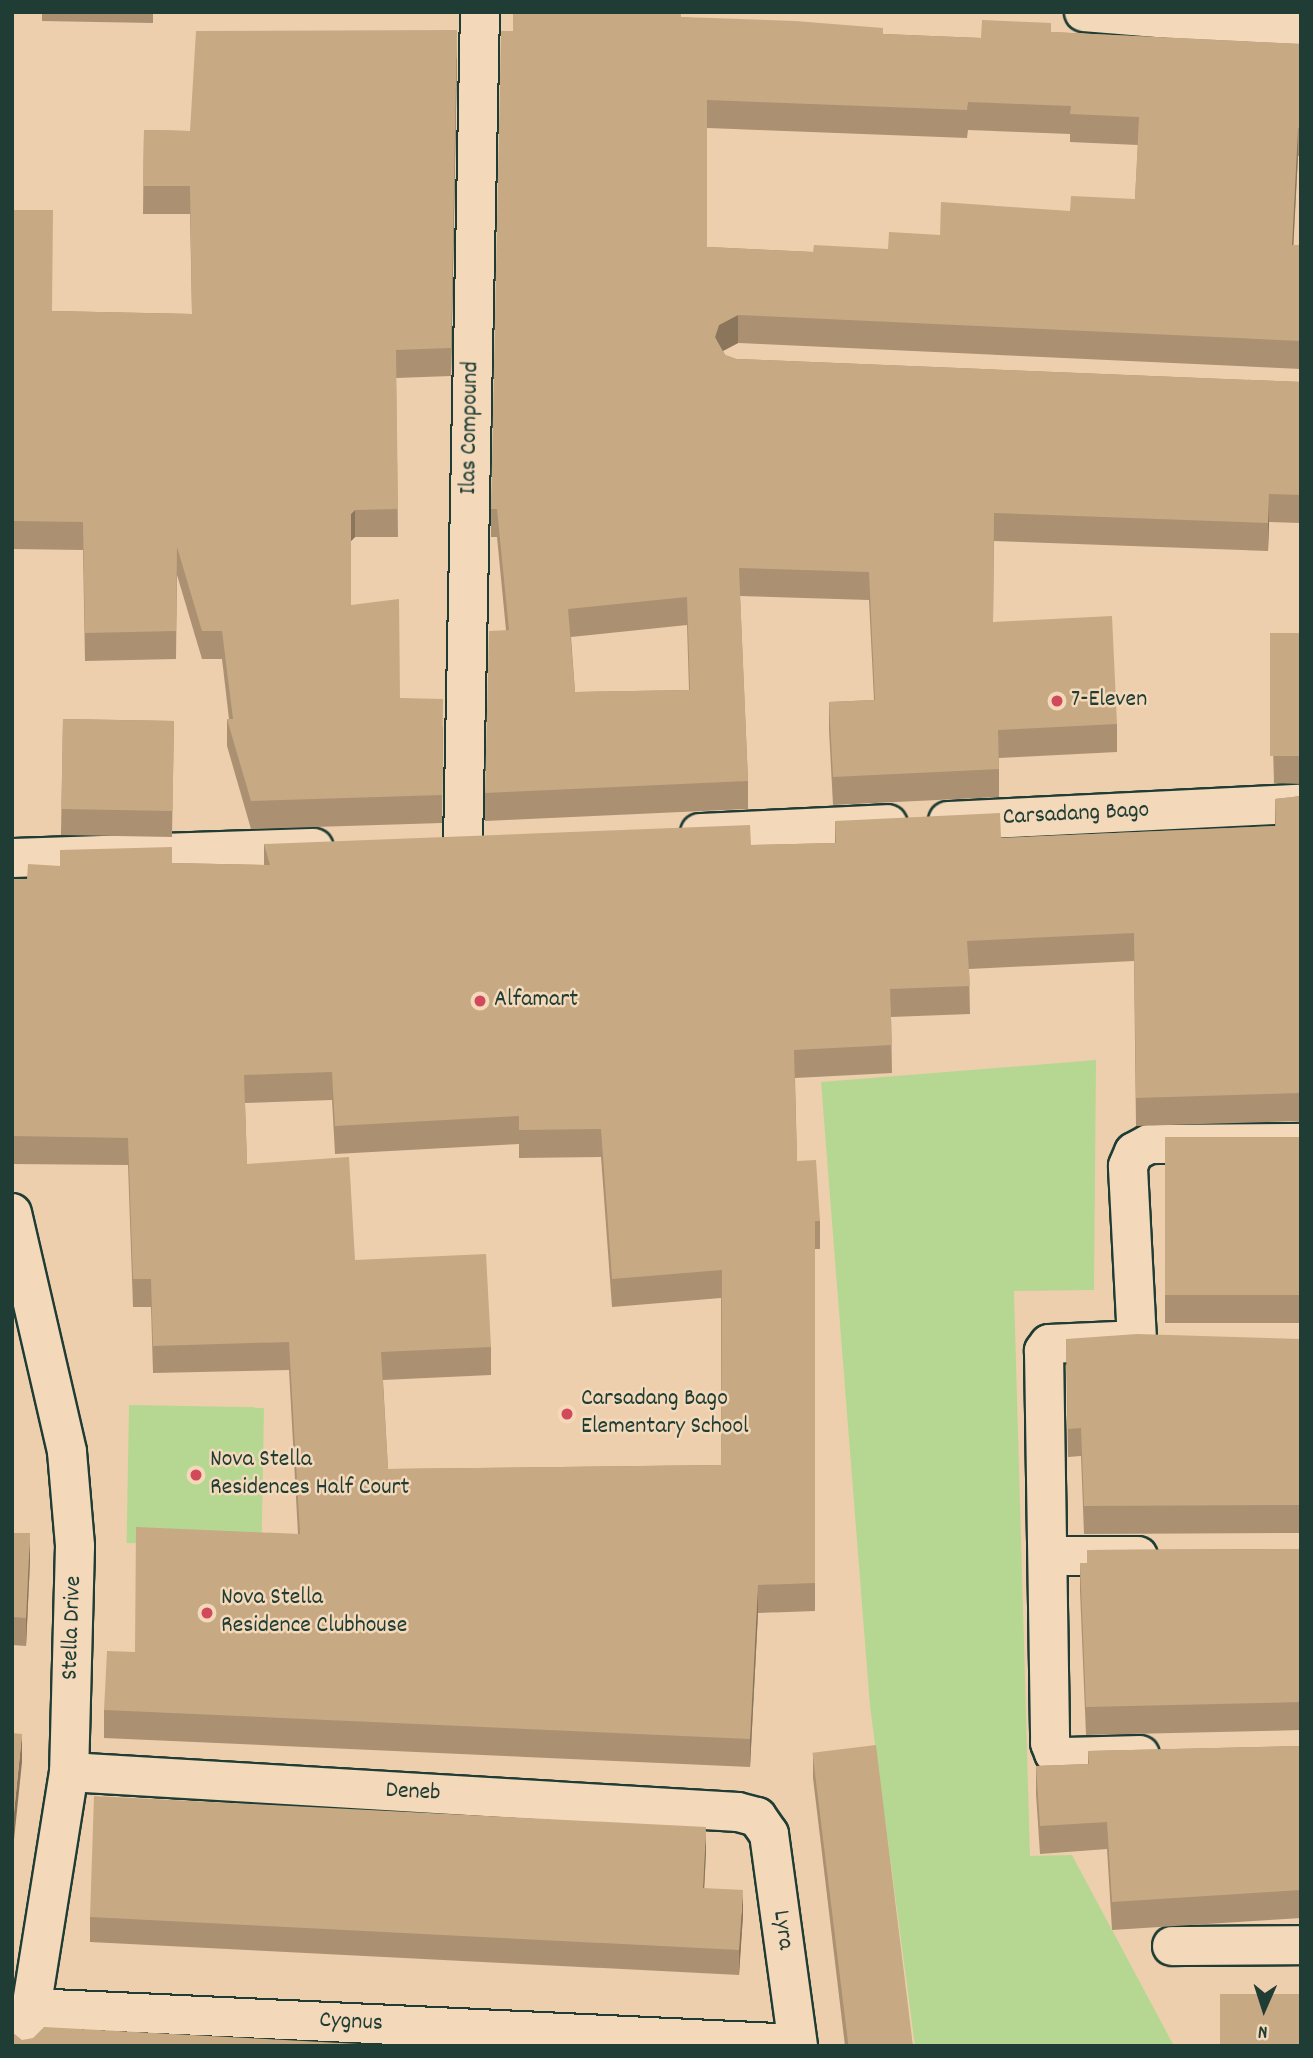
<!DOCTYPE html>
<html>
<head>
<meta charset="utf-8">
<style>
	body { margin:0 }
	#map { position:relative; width:1313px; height:2058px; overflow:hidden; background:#edcfad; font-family:Dekko,sans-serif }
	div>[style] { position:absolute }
	.green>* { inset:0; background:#b6d791; transform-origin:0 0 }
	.roads { filter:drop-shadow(2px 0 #1f3d34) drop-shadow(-2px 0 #1f3d34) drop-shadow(0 2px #1f3d34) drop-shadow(0 -2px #1f3d34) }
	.street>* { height:38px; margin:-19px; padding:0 19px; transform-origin:19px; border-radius:19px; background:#f3d9ba }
	.secondary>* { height:38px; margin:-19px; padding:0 19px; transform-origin:19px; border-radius:19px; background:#f3d9ba }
	.wall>* { inset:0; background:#ab9172; transform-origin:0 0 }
	.shaded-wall>* { inset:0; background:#8b765c }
	.building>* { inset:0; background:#c7a984; transform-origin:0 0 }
	.dots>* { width:19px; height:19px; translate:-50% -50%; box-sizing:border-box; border:4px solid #f3d9ba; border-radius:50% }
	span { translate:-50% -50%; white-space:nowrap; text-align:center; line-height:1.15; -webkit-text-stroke:5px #f3d9ba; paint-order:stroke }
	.street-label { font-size:24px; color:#1f3d34 }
	.poi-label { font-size:24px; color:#1f3d34 }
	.left { translate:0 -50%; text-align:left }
	.frame { position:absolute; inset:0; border:14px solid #1f3d34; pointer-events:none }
	.north { position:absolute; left:1229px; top:1974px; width:70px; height:70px; -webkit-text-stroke:5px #f3d9ba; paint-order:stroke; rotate:183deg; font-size:19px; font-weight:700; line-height:28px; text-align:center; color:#1f3d34 }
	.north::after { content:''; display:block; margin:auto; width:24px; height:32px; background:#1f3d34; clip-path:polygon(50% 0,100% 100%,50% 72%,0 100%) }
</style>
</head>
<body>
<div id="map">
	<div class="green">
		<div style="clip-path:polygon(1096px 1060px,1094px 1290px,1014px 1291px,1030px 1856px,1072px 1855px,1174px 2046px,915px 2046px,870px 1706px,821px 1082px)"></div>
		<div style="left:129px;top:1405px;width:135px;height:138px;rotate:1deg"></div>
	</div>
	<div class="roads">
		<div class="street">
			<div style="left:1084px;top:12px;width:218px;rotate:4.7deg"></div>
			<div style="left:463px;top:843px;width:831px;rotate:-88.83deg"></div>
			<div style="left:12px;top:1213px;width:245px;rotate:77deg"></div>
			<div style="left:67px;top:1452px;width:94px;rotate:85.1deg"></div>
			<div style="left:75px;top:1546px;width:226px;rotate:91.5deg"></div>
			<div style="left:69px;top:1772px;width:278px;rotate:99.1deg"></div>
			<div style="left:1137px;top:1340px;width:174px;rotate:-93deg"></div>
			<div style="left:1128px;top:1166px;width:15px;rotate:-67deg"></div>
			<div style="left:1134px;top:1152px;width:17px;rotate:-28deg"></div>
			<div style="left:1149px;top:1144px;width:152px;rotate:-0.4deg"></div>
			<div style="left:1117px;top:1341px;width:68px;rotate:177.5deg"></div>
			<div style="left:1049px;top:1344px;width:9px;rotate:126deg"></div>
			<div style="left:1044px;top:1351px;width:392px;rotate:89.1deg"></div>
			<div style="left:1050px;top:1743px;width:11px;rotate:68deg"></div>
			<div style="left:1054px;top:1753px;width:13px;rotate:18deg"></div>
			<div style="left:1066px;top:1757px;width:74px;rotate:-1.5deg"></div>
			<div style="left:1049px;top:1556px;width:89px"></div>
			<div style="left:69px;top:1772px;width:670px;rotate:3.42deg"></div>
			<div style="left:738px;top:1812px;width:20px;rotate:15deg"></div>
			<div style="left:757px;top:1817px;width:21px;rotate:55deg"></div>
			<div style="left:769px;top:1834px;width:214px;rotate:82.2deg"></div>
			<div style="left:1172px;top:1946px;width:129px;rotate:-0.4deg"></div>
			<div style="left:31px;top:2008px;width:767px;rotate:2.69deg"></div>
		</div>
		<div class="secondary">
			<div style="left:948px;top:821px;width:353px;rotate:-2.8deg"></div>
			<div style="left:700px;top:833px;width:188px;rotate:-2.7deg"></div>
			<div style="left:12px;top:858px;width:302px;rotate:-1.9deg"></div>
		</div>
	</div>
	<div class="wall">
		<div style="clip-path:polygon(42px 12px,153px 12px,153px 23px,42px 21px)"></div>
		<div style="clip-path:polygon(evenodd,681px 17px,883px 34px,981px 38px,1051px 32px,1301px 44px,1301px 156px,1298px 156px,1293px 245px,1301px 245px,1301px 369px,738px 343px,723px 351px,725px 355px,736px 359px,1301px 382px,1301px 523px,1269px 522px,1268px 551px,994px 541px,993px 622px,1117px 724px,1117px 752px,999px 758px,999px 797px,833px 805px,829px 730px,829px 702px,874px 700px,869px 600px,740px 596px,748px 781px,748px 809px,485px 821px,485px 793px,506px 630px,497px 537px,491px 537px,491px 509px,513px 31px,681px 17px,707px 128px,967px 138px,968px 130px,1070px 134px,1070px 142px,1138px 145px,1135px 199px,940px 235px,888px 249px,813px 252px,707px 247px,707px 128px,681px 17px,687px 625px,689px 690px,575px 692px,571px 637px,687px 625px)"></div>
		<div style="clip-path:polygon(457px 58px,451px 376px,396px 378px,398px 537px,355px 537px,351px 541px,351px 605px,400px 698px,443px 727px,442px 823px,251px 829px,227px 746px,227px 719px,229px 719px,222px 659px,202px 659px,177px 575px,176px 659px,85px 661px,83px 550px,12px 549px,12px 210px,52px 311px,192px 314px,190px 214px,143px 214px,144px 130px,190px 131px)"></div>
		<div style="clip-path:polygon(1301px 633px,1301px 784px,1274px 783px,1270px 634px)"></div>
		<div style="left:63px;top:719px;width:111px;height:116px;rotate:1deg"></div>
		<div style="clip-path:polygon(evenodd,1301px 796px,1301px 1121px,1136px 1126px,1134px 961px,969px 969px,970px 1014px,891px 1017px,892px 1073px,795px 1078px,797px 1161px,820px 1221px,820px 1249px,815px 1249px,815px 1611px,758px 1613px,750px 1767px,104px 1738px,104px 1710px,135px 1652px,298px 1534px,289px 1370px,153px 1373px,151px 1307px,133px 1307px,128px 1165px,12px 1164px,12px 879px,27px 879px,60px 866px,172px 863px,264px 865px,264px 844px,751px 845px,835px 843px,835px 821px,1001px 838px,1275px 826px,1275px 799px,1301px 796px,332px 1100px,335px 1154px,519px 1144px,519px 1158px,601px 1157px,612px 1307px,721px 1298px,721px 1465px,388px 1469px,383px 1380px,491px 1375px,491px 1347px,355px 1260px,247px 1164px,245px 1103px,332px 1100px)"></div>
		<div style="left:1301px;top:1137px;width:186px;height:136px;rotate:90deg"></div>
		<div style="clip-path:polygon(1066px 1339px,1301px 1339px,1301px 1533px,1084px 1534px,1081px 1456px,1068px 1457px)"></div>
		<div style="clip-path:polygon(12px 1533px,30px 1561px,26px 1646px,12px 1645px)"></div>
		<div style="clip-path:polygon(1301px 1549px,1301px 1730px,1086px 1735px,1080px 1591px,1080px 1563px,1087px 1563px,1087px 1550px)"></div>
		<div style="clip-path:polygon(1301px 1746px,1301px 1918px,1112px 1930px,1107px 1849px,1040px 1854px,1036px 1794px,1036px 1766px,1088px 1764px,1088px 1751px)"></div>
		<div style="clip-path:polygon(813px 1753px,913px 2046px,845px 2046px,813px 1778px)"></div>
		<div style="clip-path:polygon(706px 1852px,704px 1888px,743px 1915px,739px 1975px,90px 1942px,90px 1917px)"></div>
	</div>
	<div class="shaded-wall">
		<div style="clip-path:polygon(457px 30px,457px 58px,451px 376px,451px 348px)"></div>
		<div style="clip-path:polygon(1298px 128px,1298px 156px,1292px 273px,1292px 245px)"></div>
		<div style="clip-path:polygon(738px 315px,738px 343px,719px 353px,715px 337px,719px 325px)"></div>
		<div style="clip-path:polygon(1269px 494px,1269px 522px,1268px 551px,1268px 523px)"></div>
		<div style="clip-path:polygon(355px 510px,355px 537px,351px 541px,351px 514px)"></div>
		<div style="clip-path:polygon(30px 1533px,30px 1561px,26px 1646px,26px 1618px)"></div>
		<div style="clip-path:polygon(758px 1585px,758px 1613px,750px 1767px,750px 1739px)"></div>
		<div style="clip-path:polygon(22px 1734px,22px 1762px,12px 1859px,12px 1832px)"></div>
		<div style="clip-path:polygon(706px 1827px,706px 1852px,703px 1913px,703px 1888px)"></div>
		<div style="clip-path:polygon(743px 1890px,743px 1915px,739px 1975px,739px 1950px)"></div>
	</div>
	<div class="building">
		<div style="clip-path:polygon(evenodd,513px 12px,681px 12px,681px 17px,795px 21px,883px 28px,883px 34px,981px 38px,982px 20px,1051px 23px,1051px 32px,1301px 44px,1301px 128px,1298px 128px,1292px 245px,1301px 245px,1301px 341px,738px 315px,719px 325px,715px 337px,725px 355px,736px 359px,1301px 382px,1301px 495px,1269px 494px,1268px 523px,994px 513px,993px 622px,1112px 616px,1117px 724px,998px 730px,999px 769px,833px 777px,829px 702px,875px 700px,869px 572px,739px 568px,748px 781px,485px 793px,489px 631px,509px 630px,497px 509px,491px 509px,501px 31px,513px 31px,513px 12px,707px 100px,967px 110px,968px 102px,1071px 106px,1070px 114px,1139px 117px,1135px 199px,1071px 196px,1070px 211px,941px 202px,940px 235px,889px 232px,888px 249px,814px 245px,813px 252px,707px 247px,707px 100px,513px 12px,687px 597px,690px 690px,575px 692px,568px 609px,687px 597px)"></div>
		<div style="clip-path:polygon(457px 30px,451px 348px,396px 350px,398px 509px,355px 510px,351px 514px,351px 605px,399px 599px,400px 698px,443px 699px,442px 795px,251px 801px,227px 719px,233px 719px,222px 631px,202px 631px,177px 547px,176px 631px,85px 633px,83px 522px,12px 521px,12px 210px,53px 210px,52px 311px,192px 314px,190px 186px,143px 186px,144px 130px,190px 131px,196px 31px)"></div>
		<div style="left:1301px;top:633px;width:123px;height:31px;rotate:90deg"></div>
		<div style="left:63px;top:719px;width:111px;height:90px;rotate:1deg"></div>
		<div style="clip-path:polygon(evenodd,1301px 796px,1301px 1093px,1136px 1098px,1134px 933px,967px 941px,970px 986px,890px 989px,892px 1045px,794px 1050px,797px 1161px,816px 1160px,820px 1221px,815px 1221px,815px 1583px,758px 1585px,750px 1739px,104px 1710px,107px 1651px,135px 1652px,136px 1527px,300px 1534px,289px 1342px,153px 1346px,151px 1279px,133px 1279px,128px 1138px,12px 1136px,12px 879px,27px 879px,28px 864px,60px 866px,60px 850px,172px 847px,172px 863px,270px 865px,264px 844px,750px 825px,751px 845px,836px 843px,835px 821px,1000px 813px,1001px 838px,1276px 826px,1275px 799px,1301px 796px,332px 1072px,335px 1126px,519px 1116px,519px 1130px,601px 1129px,612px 1279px,722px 1270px,721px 1465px,388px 1469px,381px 1352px,491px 1347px,486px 1254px,355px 1260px,349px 1157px,247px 1164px,244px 1075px,332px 1072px)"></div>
		<div style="left:1301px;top:1137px;width:158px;height:136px;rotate:90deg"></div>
		<div style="clip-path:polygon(1137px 1334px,1301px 1339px,1301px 1505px,1084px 1506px,1081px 1428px,1068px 1429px,1066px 1339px)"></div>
		<div style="clip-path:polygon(12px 1533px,30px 1533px,26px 1618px,12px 1617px)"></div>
		<div style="clip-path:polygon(1301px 1549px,1301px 1702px,1086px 1707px,1080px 1563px,1087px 1563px,1087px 1550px)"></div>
		<div style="clip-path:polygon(12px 1733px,22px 1734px,12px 1832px)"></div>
		<div style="left:876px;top:1745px;width:303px;height:64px;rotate:83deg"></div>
		<div style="clip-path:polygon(1301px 1746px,1301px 1890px,1112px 1902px,1107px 1822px,1040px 1826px,1036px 1766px,1089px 1764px,1088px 1751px)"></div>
		<div style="clip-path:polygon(94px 1796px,706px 1827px,703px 1888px,743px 1890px,739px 1950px,90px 1917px)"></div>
		<div style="left:1301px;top:1994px;width:52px;height:81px;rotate:90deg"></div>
		<div style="clip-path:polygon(44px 2027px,396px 2046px,12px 2046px,12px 2032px,22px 2040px,33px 2038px)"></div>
	</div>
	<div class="dots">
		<div style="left:1057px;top:701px;background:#d1495b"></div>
		<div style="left:480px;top:1001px;background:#d1495b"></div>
		<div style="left:567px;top:1414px;background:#d1495b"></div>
		<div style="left:196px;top:1475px;background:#d1495b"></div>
		<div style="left:207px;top:1613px;background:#d1495b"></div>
	</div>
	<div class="street-label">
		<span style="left:471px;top:428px;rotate:-89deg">Ilas Compound</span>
		<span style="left:1076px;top:815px;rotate:-3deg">Carsadang Bago</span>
		<span style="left:73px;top:1628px;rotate:-88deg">Stella Drive</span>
		<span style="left:413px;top:1793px;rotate:3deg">Deneb</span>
		<span style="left:782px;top:1930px;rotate:82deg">Lyra</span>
		<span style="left:351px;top:2023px;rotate:3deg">Cygnus</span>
	</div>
	<div class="poi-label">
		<span class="left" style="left:1071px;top:701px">7-Eleven</span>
		<span class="left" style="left:494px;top:1001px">Alfamart</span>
		<span class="left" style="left:581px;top:1414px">Carsadang Bago<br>Elementary School</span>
		<span class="left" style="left:210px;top:1475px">Nova Stella<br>Residences Half Court</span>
		<span class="left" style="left:221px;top:1613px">Nova Stella<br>Residence Clubhouse</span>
	</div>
	<div class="frame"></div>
	<div class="north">N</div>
</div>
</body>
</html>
